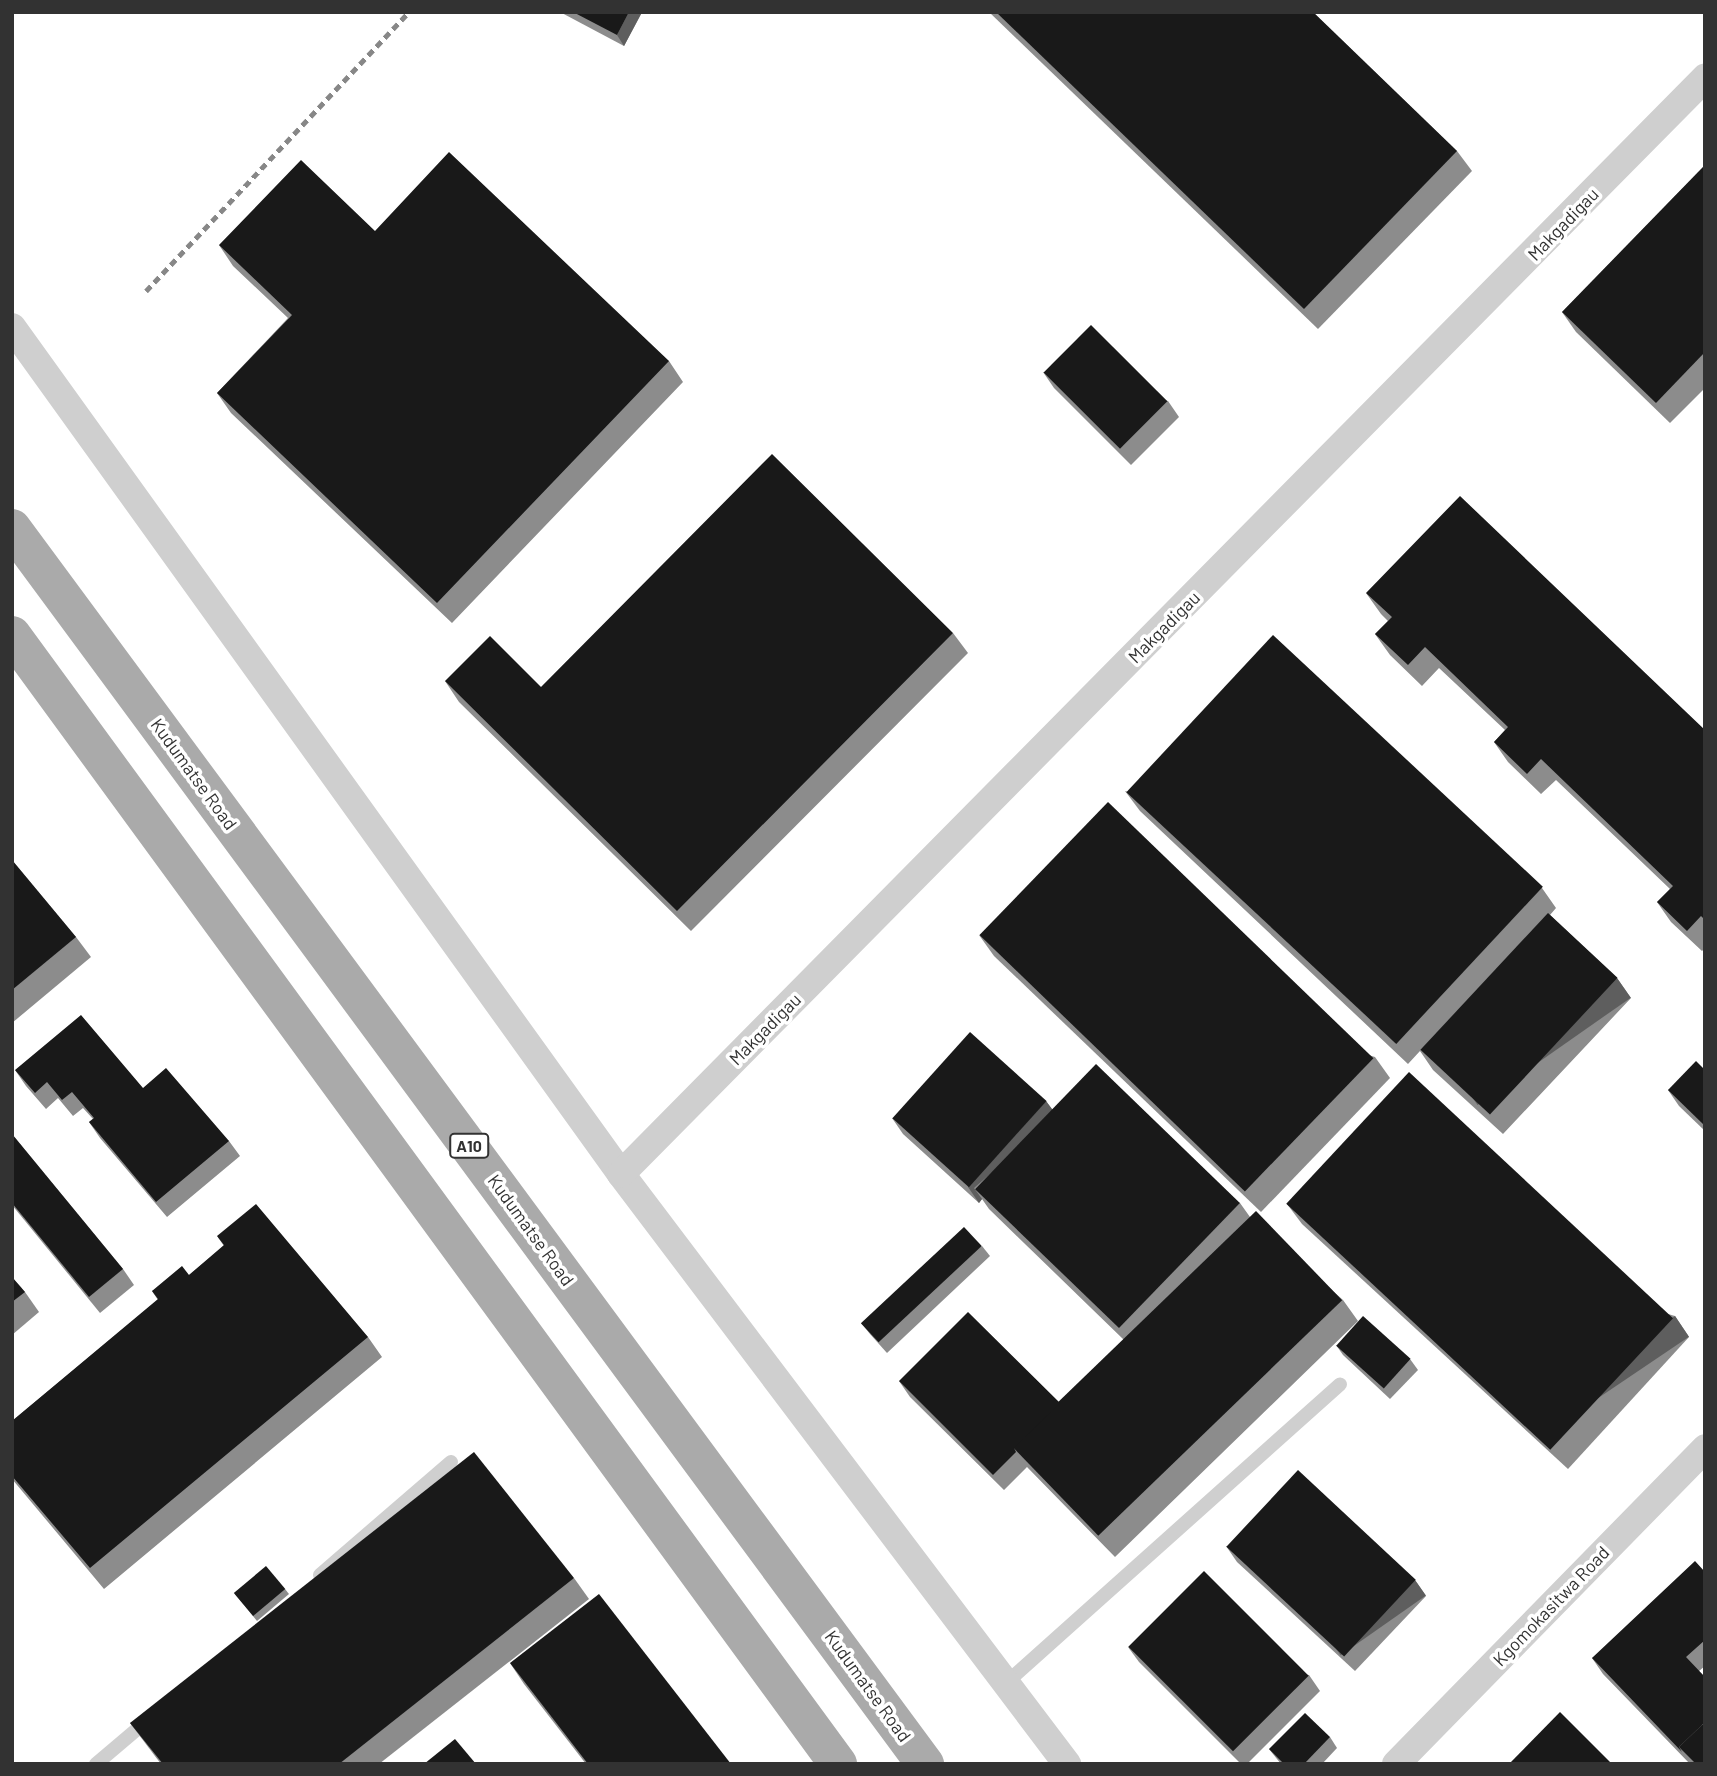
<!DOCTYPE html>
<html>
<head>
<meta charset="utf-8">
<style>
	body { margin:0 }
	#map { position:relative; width:1717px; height:1776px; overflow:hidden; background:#fff; font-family:Barlow,sans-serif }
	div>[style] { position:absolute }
	.lane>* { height:14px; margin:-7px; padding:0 7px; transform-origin:7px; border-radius:7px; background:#cfcfcf }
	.street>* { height:28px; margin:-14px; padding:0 14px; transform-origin:14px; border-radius:14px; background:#cfcfcf }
	.primary>* { height:38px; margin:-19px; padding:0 19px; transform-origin:19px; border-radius:19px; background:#aaa }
	.rail>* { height:5px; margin-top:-2.5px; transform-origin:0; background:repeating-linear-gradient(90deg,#878787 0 7px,transparent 0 12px) }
	.wall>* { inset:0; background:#8c8c8c }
	.shaded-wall>* { inset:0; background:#5e5e5e; transform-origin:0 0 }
	.building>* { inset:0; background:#191919; transform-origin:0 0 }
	span { translate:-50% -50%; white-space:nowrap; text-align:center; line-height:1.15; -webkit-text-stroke:7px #fff; paint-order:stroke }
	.shield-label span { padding:2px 5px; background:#fff; border:2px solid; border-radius:5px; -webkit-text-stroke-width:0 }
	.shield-label { font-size:16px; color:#323232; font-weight:700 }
	.street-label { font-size:18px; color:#323232 }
	.frame { position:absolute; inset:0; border:14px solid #323232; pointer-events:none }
</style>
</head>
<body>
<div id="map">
	<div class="lane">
		<div style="left:320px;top:1575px;width:173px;rotate:-40.8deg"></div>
		<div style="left:1006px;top:1683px;width:448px;rotate:-41.8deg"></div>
		<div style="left:96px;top:1764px;width:70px;rotate:-40.3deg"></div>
	</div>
	<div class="street">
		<div style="left:12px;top:327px;width:1043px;rotate:54.28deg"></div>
		<div style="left:621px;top:1174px;width:740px;rotate:52.91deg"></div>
		<div style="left:621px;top:1174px;width:1542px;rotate:-45.32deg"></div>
		<div style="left:1396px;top:1764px;width:442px;rotate:-45.6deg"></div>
	</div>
	<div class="primary">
		<div style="left:12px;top:528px;width:1537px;rotate:53.55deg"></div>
		<div style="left:12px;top:635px;width:1399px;rotate:53.81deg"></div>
	</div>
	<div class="rail">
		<div style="left:146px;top:291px;width:383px;rotate:-46.7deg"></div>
	</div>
	<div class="wall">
		<div style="clip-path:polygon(560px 12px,640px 12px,641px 14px,624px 46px)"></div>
		<div style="clip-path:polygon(989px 12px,1313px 12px,1457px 151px,1472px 171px,1318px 329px)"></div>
		<div style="clip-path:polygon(1705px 165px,1705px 388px,1670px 423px,1576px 332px,1562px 312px)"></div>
		<div style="clip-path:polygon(375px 231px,669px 361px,683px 382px,452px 623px,231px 413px,217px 393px,288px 318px,233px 266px,219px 245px)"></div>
		<div style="clip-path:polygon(1043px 372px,1168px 401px,1179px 417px,1131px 465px,1054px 388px)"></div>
		<div style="clip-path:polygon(1366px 593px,1705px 730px,1705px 948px,1702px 951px,1671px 922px,1657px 902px,1670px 889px,1556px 780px,1541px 794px,1508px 762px,1494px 742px,1505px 730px,1439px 668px,1422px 686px,1390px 655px,1375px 634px,1388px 621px,1381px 614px)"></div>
		<div style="clip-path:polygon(953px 633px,968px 653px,691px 931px,459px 702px,445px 681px,541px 687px)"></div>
		<div style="clip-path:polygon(1125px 791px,1542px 888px,1556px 908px,1550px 915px,1617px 978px,1631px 998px,1503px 1134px,1433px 1070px,1420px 1051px,1408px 1064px,1140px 811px)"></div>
		<div style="clip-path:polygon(12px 860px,76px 937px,91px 957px,12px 1023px)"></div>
		<div style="clip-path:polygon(979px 935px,1375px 1057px,1390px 1078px,1261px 1212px,994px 956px)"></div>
		<div style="clip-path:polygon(15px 1070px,143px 1088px,229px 1141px,240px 1156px,167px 1217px,100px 1138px,89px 1122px,93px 1119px,83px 1108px,73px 1116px,58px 1098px,46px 1109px,26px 1086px)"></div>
		<div style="clip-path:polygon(1705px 1070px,1705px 1131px,1679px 1106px,1668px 1090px)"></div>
		<div style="clip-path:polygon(1046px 1101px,1052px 1109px,1240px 1203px,1250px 1217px,1343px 1300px,1358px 1321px,1115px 1557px,1027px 1467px,1004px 1490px,910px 1397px,899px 1381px,1060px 1403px,1124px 1340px,989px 1209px,982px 1199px,979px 1203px,903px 1134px,892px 1118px)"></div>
		<div style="clip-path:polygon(12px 1134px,123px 1269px,134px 1285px,100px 1313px,12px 1205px)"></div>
		<div style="clip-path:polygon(1287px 1204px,1675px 1316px,1689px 1337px,1568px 1469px,1302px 1224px)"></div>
		<div style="clip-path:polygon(217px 1236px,368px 1337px,382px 1357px,104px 1589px,12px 1479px,12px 1421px,158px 1300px,152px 1291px,189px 1275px,224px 1246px)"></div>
		<div style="clip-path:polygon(982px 1246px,990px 1256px,887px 1353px,870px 1334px,862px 1324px)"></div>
		<div style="clip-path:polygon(12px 1277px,25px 1292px,39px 1312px,12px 1335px)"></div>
		<div style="clip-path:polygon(1336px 1345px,1410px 1359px,1418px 1370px,1390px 1399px,1343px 1355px)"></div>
		<div style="clip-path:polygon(1226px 1546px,1415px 1580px,1426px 1596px,1355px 1671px,1237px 1562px)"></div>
		<div style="clip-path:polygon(1705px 1572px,1705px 1666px,1699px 1671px,1705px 1764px,1690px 1764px,1603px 1674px,1592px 1658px)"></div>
		<div style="clip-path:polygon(574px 1578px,589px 1599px,379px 1764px,161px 1764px,130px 1723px)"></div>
		<div style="clip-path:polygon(285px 1589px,289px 1594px,257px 1621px,235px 1594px)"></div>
		<div style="clip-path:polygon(1128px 1647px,1309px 1675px,1320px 1691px,1247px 1764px,1241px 1764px,1139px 1662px)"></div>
		<div style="clip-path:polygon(510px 1663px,731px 1764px,586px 1764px,524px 1684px)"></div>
		<div style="clip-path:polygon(1330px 1737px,1337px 1748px,1322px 1764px,1281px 1764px,1269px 1749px)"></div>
	</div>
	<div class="shaded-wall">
		<div style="clip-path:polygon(629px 12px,640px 12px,641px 14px,624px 46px,617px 35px)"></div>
		<div style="left:1617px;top:978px;width:24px;height:187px;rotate:55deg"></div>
		<div style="clip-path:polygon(1046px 1101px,1057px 1116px,974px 1188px,982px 1199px,979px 1203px,968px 1187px)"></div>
		<div style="left:1675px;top:1316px;width:25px;height:180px;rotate:56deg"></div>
		<div style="left:1415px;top:1580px;width:19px;height:104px;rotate:55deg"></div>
	</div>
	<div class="building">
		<div style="clip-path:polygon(573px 12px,629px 12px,617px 35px)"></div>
		<div style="clip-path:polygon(996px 12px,1313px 12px,1457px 151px,1304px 309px)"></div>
		<div style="clip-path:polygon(449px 152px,669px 361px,437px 603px,217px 393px,292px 315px,219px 245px,301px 160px,375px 231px)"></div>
		<div style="clip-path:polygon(1705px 165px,1705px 352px,1656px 403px,1562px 312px)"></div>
		<div style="left:1091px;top:325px;width:108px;height:67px;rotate:45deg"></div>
		<div style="clip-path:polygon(772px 454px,953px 633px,677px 911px,445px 681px,490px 636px,541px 687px)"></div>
		<div style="clip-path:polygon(1460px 496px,1705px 730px,1705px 920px,1701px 916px,1687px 931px,1657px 902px,1673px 886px,1541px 759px,1527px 774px,1494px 742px,1508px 727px,1425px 647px,1408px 665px,1375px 634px,1392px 617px,1366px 593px)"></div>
		<div style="left:1273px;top:635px;width:369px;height:215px;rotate:43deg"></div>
		<div style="left:1108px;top:802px;width:369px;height:185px;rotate:44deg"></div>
		<div style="clip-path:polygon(12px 860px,76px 937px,12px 990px)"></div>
		<div style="left:1548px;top:913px;width:95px;height:187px;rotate:43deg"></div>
		<div style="clip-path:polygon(81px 1015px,143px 1088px,166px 1068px,229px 1141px,156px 1202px,89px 1122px,94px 1118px,72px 1092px,62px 1100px,47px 1082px,35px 1093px,15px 1070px)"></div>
		<div style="left:970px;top:1032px;width:103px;height:116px;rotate:42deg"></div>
		<div style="clip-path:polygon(1696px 1061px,1705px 1070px,1705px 1126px,1668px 1090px)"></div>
		<div style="left:1096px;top:1064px;width:200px;height:174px;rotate:44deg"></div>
		<div style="left:1409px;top:1072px;width:361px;height:180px;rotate:43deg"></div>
		<div style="clip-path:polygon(12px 1134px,123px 1269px,89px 1297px,12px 1203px)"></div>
		<div style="clip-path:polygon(256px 1204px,368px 1337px,90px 1568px,12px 1476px,12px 1421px,158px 1299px,152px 1291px,182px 1266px,189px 1275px,224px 1245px,217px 1236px)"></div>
		<div style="left:1256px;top:1211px;width:124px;height:339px;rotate:46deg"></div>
		<div style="left:964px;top:1227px;width:26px;height:141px;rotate:47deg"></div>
		<div style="clip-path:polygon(12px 1277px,25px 1292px,12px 1302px)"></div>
		<div style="clip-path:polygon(968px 1312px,1060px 1403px,1014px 1448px,1016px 1452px,993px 1475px,899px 1381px)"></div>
		<div style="left:1363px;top:1316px;width:64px;height:40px;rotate:42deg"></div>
		<div style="clip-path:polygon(474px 1452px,574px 1578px,339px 1764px,163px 1764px,130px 1723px)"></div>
		<div style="left:1298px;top:1470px;width:161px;height:105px;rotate:43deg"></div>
		<div style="clip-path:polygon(1695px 1561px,1705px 1572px,1705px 1640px,1686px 1657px,1705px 1677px,1705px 1722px,1679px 1747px,1682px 1752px,1592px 1658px)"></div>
		<div style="left:266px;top:1566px;width:30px;height:42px;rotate:50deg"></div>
		<div style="left:1204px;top:1571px;width:148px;height:107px;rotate:45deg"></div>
		<div style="clip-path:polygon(599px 1594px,731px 1764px,588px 1764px,510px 1663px)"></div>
		<div style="clip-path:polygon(1560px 1712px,1612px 1764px,1509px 1764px)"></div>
		<div style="clip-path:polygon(1305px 1713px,1330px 1737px,1304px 1764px,1284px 1764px,1269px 1749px)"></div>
		<div style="clip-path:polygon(1705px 1722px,1705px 1764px,1696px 1764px,1679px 1747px)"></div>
		<div style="clip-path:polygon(455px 1739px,476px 1764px,424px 1764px)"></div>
	</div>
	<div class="shield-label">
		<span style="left:469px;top:1146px">A10</span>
	</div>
	<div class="street-label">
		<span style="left:1563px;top:224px;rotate:-46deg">Makgadigau</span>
		<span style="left:1164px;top:627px;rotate:-45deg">Makgadigau</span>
		<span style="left:194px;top:774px;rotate:54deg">Kudumatse Road</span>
		<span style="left:765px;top:1029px;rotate:-45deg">Makgadigau</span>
		<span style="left:531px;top:1230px;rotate:54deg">Kudumatse Road</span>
		<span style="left:1551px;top:1606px;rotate:-46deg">Kgomokasitwa Road</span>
		<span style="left:868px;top:1686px;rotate:54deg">Kudumatse Road</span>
	</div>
	<div class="frame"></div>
</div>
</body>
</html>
